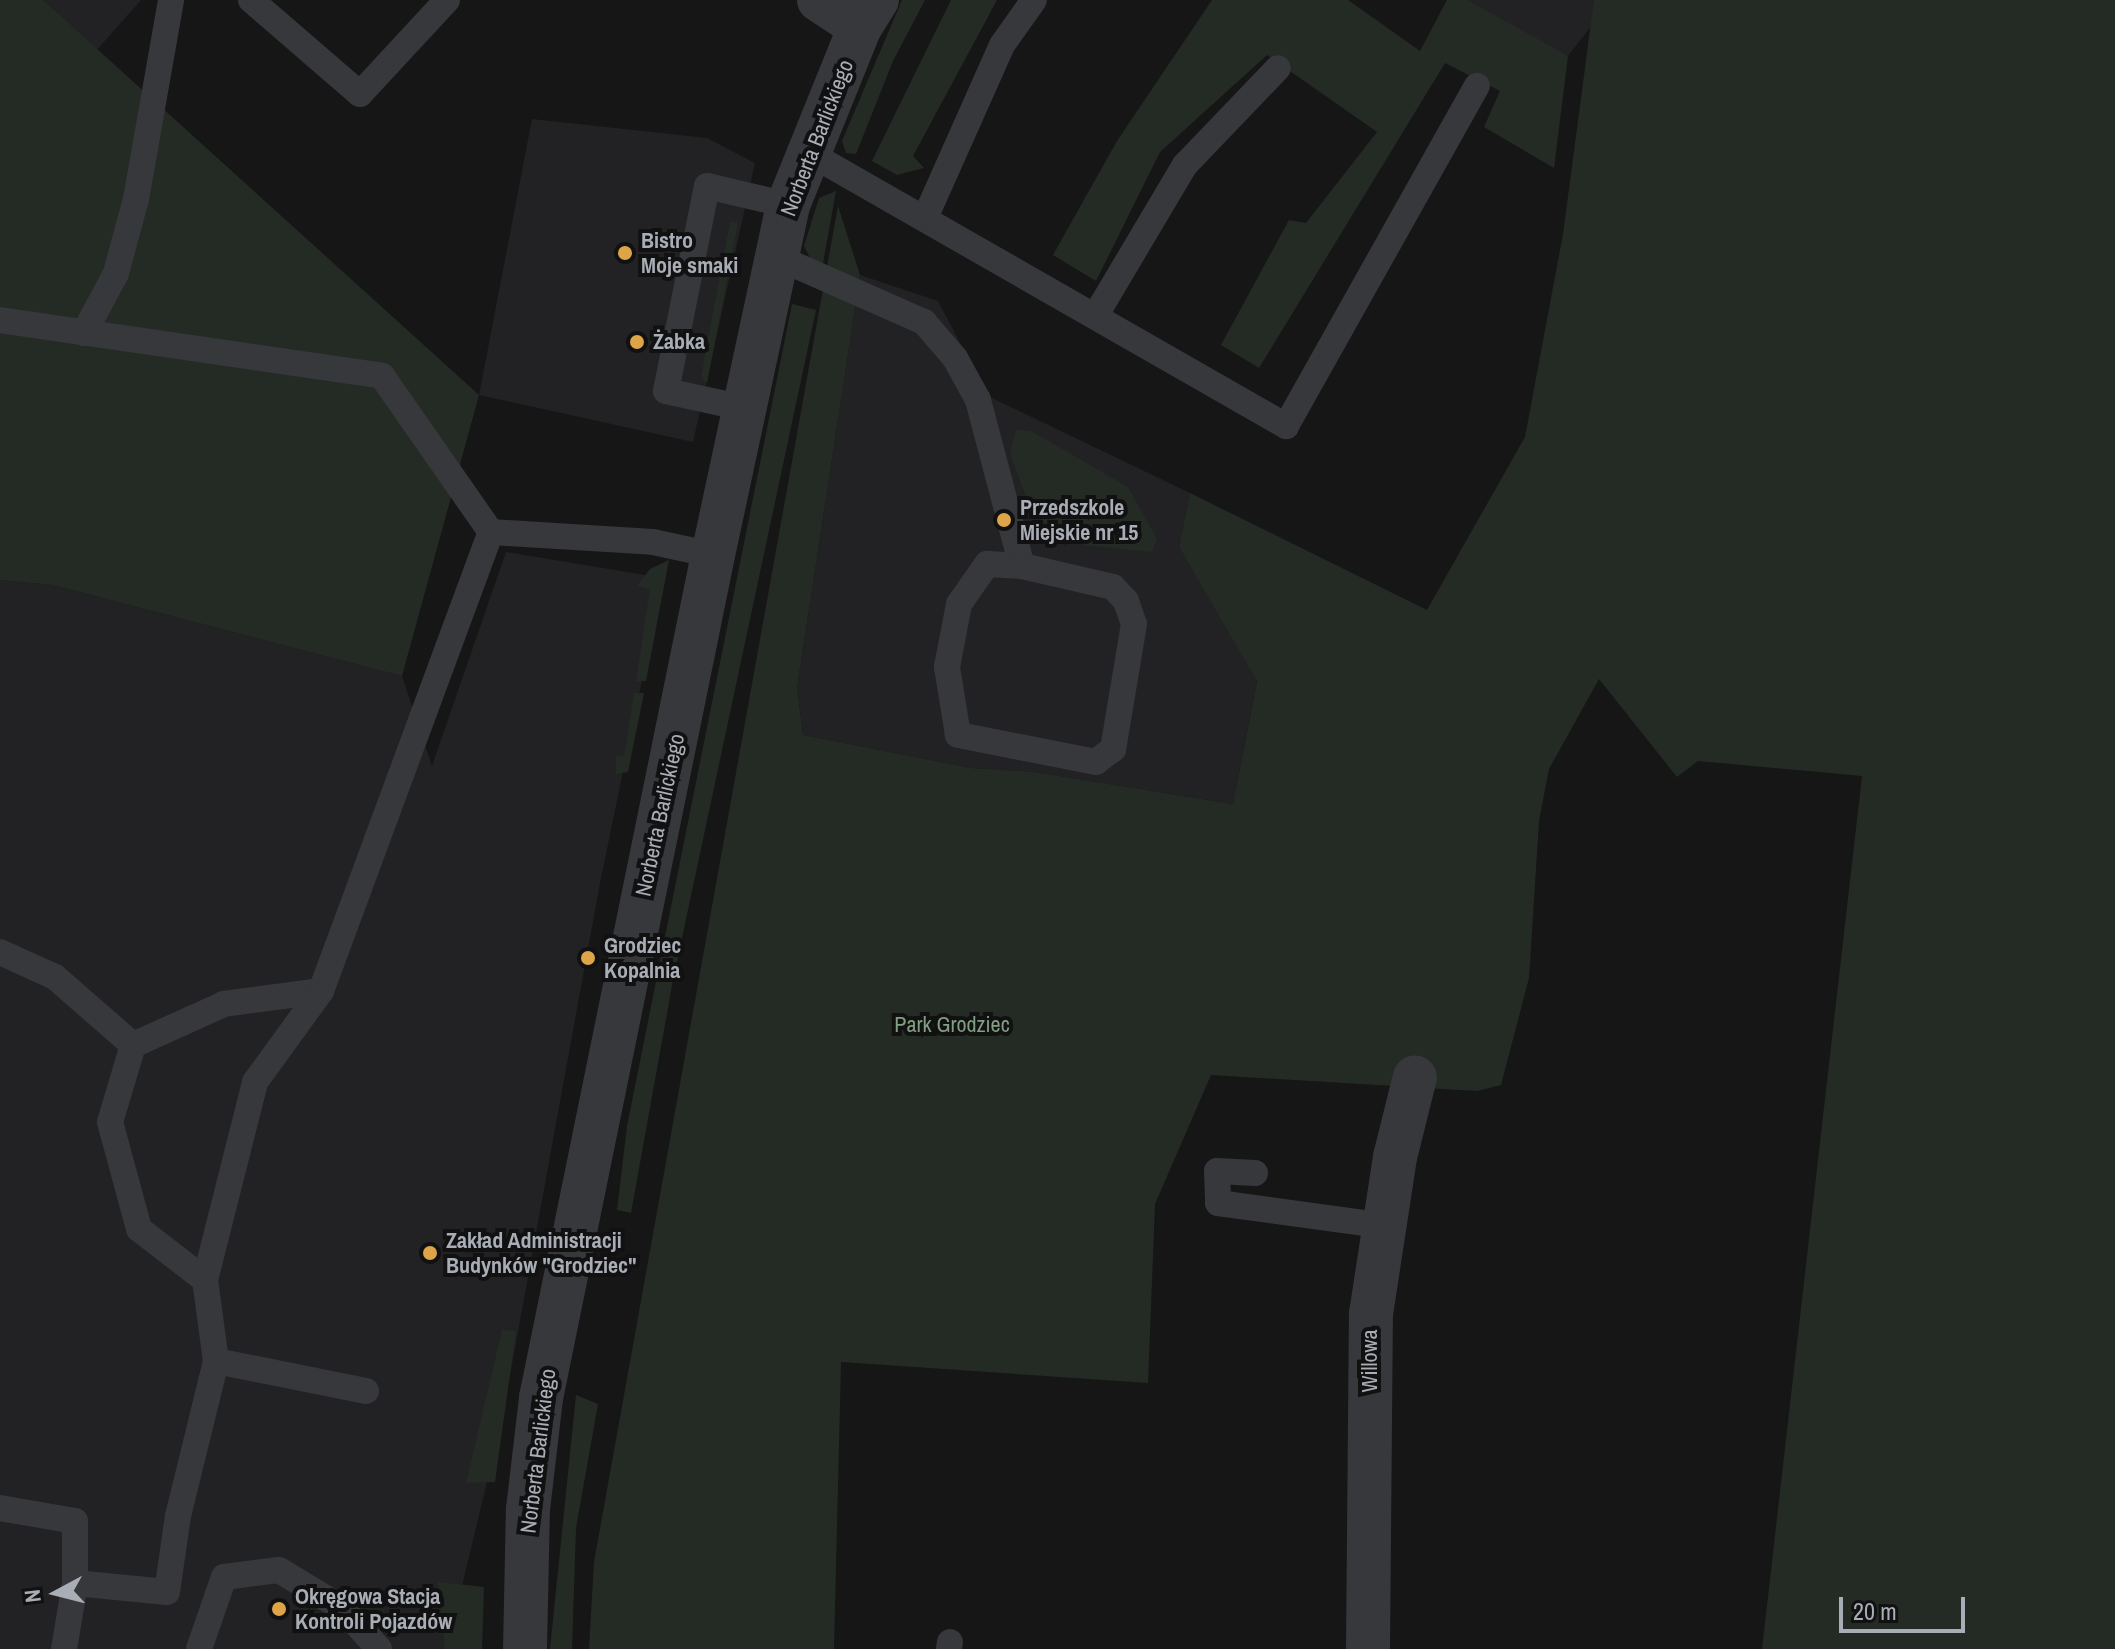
<!DOCTYPE html>
<html>
<head>
<meta charset="utf-8">
<style>
	body { margin:0 }
	#map { position:relative; width:2115px; height:1649px; overflow:hidden; background:#161617; font-family:"Archivo Narrow",sans-serif }
	div>[style] { position:absolute }
	.built>* { inset:0; background:#222224 }
	.green>* { inset:0; background:#242b25 }
	.service>* { height:26px; margin:-13px; padding:0 13px; transform-origin:13px; border-radius:13px; background:#37383c }
	.minor>* { height:44px; margin:-22px; padding:0 22px; transform-origin:22px; border-radius:22px; background:#37383c }
	.tertiary>* { height:44px; margin:-22px; padding:0 22px; transform-origin:22px; border-radius:22px; background:#37383c }
	.dots>* { width:22px; height:22px; translate:-50% -50%; box-sizing:border-box; border:4px solid #111112; border-radius:50% }
	span { translate:-50% -50%; white-space:nowrap; text-align:center; line-height:1.15; -webkit-text-stroke:8px #111112; paint-order:stroke }
	.street-label { font-size:22px; color:#a9adb6 }
	.poi-label { font-size:22px; color:#a9adb6; font-weight:700 }
	.left { translate:0 -50%; text-align:left }
	.park-label { font-size:22px; color:#829e83 }
	.north { position:absolute; left:16px; top:1553px; width:80px; height:80px; -webkit-text-stroke:6px #111112; paint-order:stroke; rotate:263deg; font-size:22px; font-weight:700; line-height:32px; text-align:center; color:#a9adb6 }
	.north::after { content:''; display:block; margin:auto; width:28px; height:36px; background:#a9adb6; clip-path:polygon(50% 0,100% 100%,50% 72%,0 100%) }
	.scale { position:absolute; left:1839px; top:1597px; width:126px; height:36px; box-sizing:border-box; border:4px solid #a9adb6; border-top:0; padding-left:10px; font-size:24px; line-height:28px; white-space:nowrap; color:#a9adb6; -webkit-text-stroke:6px #111112; paint-order:stroke }
</style>
</head>
<body>
<div id="map">
	<div class="built">
		<div style="clip-path:polygon(43px 0,141px 0,96px 51px)"></div>
		<div style="clip-path:polygon(1446px 0,1594px 0,1592px 25px,1568px 56px)"></div>
		<div style="clip-path:polygon(532px 119px,707px 138px,755px 163px,693px 442px,479px 395px)"></div>
		<div style="clip-path:polygon(860px 275px,938px 301px,988px 396px,1190px 493px,1179px 547px,1257px 680px,1233px 804px,1034px 772px,971px 768px,803px 735px,797px 688px)"></div>
		<div style="clip-path:polygon(506px 552px,663px 578px,600px 883px,502px 1419px,447px 1649px,0 1649px,0 580px,53px 585px,402px 676px,432px 766px)"></div>
	</div>
	<div class="green">
		<div style="clip-path:polygon(0 0,43px 0,479px 395px,402px 676px,53px 585px,0 580px)"></div>
		<div style="clip-path:polygon(902px 0,925px 0,893px 61px,856px 154px,846px 153px,842px 141px)"></div>
		<div style="clip-path:polygon(951px 0,997px 0,913px 156px,924px 168px,897px 175px,872px 161px)"></div>
		<div style="clip-path:polygon(1212px 0,1348px 0,1420px 51px,1447px 0,1467px 0,1568px 56px,1554px 168px,1484px 127px,1500px 91px,1445px 63px,1259px 368px,1221px 345px,1289px 220px,1306px 223px,1377px 132px,1267px 55px,1160px 152px,1096px 281px,1053px 255px,1117px 141px)"></div>
		<div style="clip-path:polygon(1594px 0,2115px 0,2115px 1649px,1762px 1649px,1862px 776px,1698px 761px,1677px 777px,1599px 679px,1549px 769px,1539px 821px,1529px 978px,1501px 1085px,1477px 1091px,1211px 1075px,1155px 1204px,1148px 1383px,841px 1362px,834px 1649px,589px 1649px,594px 1562px,838px 206px,860px 275px,797px 688px,803px 735px,971px 768px,1034px 772px,1233px 804px,1257px 681px,1179px 547px,1190px 493px,1427px 610px,1525px 437px,1563px 234px)"></div>
		<div style="clip-path:polygon(836px 191px,823px 263px,811px 260px,804px 246px,819px 198px)"></div>
		<div style="clip-path:polygon(730px 222px,738px 223px,707px 383px,701px 377px)"></div>
		<div style="clip-path:polygon(792px 304px,816px 310px,673px 980px,631px 1213px,617px 1210px,627px 1126px)"></div>
		<div style="clip-path:polygon(1016px 430px,1031px 431px,1128px 487px,1157px 539px,1152px 552px,1084px 545px,1051px 531px,1028px 502px,1010px 454px)"></div>
		<div style="clip-path:polygon(669px 560px,646px 681px,636px 681px,650px 589px,637px 586px,650px 569px)"></div>
		<div style="clip-path:polygon(634px 693px,644px 693px,628px 772px,616px 774px,616px 756px,624px 756px)"></div>
		<div style="clip-path:polygon(502px 1330px,516px 1331px,495px 1482px,466px 1483px)"></div>
		<div style="clip-path:polygon(576px 1395px,598px 1404px,576px 1528px,572px 1649px,550px 1649px)"></div>
		<div style="clip-path:polygon(438px 1582px,484px 1587px,482px 1649px,445px 1649px)"></div>
	</div>
	<div class="service">
		<div style="left:251px;top:0;width:144px;rotate:40.8deg"></div>
		<div style="left:360px;top:94px;width:128px;rotate:-47.2deg"></div>
		<div style="left:809px;top:153px;width:550px;rotate:29.78deg"></div>
		<div style="left:1286px;top:426px;width:390px;rotate:-60.7deg"></div>
		<div style="left:925px;top:218px;width:189px;rotate:-66deg"></div>
		<div style="left:1002px;top:45px;width:55px;rotate:-54.6deg"></div>
		<div style="left:777px;top:257px;width:161px;rotate:23.9deg"></div>
		<div style="left:924px;top:322px;width:48px;rotate:49.3deg"></div>
		<div style="left:955px;top:358px;width:48px;rotate:61.3deg"></div>
		<div style="left:978px;top:400px;width:172px;rotate:75.2deg"></div>
		<div style="left:1097px;top:313px;width:172px;rotate:-59.3deg"></div>
		<div style="left:1185px;top:165px;width:134px;rotate:-46.2deg"></div>
		<div style="left:0;top:320px;width:386px;rotate:8.3deg"></div>
		<div style="left:382px;top:376px;width:190px;rotate:55.1deg"></div>
		<div style="left:84px;top:333px;width:68px;rotate:-61.9deg"></div>
		<div style="left:116px;top:273px;width:77px;rotate:-74.9deg"></div>
		<div style="left:136px;top:199px;width:202px;rotate:-80deg"></div>
		<div style="left:744px;top:408px;width:80px;rotate:-167.7deg"></div>
		<div style="left:666px;top:391px;width:209px;rotate:-78.7deg"></div>
		<div style="left:707px;top:186px;width:83px;rotate:13.2deg"></div>
		<div style="left:987px;top:564px;width:35px;rotate:3deg"></div>
		<div style="left:1022px;top:566px;width:93px;rotate:13deg"></div>
		<div style="left:1113px;top:587px;width:19px;rotate:47deg"></div>
		<div style="left:1126px;top:601px;width:24px;rotate:71deg"></div>
		<div style="left:1134px;top:624px;width:127px;rotate:99.5deg"></div>
		<div style="left:1113px;top:749px;width:21px;rotate:143deg"></div>
		<div style="left:1096px;top:762px;width:141px;rotate:-168.9deg"></div>
		<div style="left:958px;top:735px;width:69px;rotate:-99.2deg"></div>
		<div style="left:947px;top:667px;width:64px;rotate:-79.2deg"></div>
		<div style="left:959px;top:604px;width:49px;rotate:-55deg"></div>
		<div style="left:0;top:952px;width:60px;rotate:24.4deg"></div>
		<div style="left:55px;top:977px;width:103px;rotate:41.1deg"></div>
		<div style="left:321px;top:991px;width:98px;rotate:172.4deg"></div>
		<div style="left:224px;top:1004px;width:100px;rotate:155.7deg"></div>
		<div style="left:133px;top:1045px;width:80px;rotate:106.6deg"></div>
		<div style="left:110px;top:1122px;width:111px;rotate:74.8deg"></div>
		<div style="left:139px;top:1229px;width:83px;rotate:37.7deg"></div>
		<div style="left:205px;top:1280px;width:204px;rotate:-75.8deg"></div>
		<div style="left:255px;top:1082px;width:112px;rotate:-54deg"></div>
		<div style="left:321px;top:991px;width:489px;rotate:-69.7deg"></div>
		<div style="left:491px;top:532px;width:162px;rotate:3.5deg"></div>
		<div style="left:653px;top:542px;width:61px;rotate:12.2deg"></div>
		<div style="left:1255px;top:1173px;width:38px;rotate:-177deg"></div>
		<div style="left:1217px;top:1171px;width:32px;rotate:88deg"></div>
		<div style="left:1218px;top:1203px;width:169px;rotate:7.8deg"></div>
		<div style="left:216px;top:1361px;width:153px;rotate:11.3deg"></div>
		<div style="left:0;top:1508px;width:76px;rotate:9.8deg"></div>
		<div style="left:75px;top:1521px;width:62px;rotate:90deg"></div>
		<div style="left:64px;top:1649px;width:67px;rotate:-80.5deg"></div>
		<div style="left:75px;top:1583px;width:92px;rotate:5.6deg"></div>
		<div style="left:167px;top:1592px;width:77px;rotate:-81.8deg"></div>
		<div style="left:178px;top:1516px;width:160px;rotate:-76.2deg"></div>
		<div style="left:216px;top:1361px;width:82px;rotate:-97.7deg"></div>
		<div style="left:199px;top:1649px;width:76px;rotate:-70.9deg"></div>
		<div style="left:224px;top:1577px;width:55px;rotate:-7.3deg"></div>
		<div style="left:279px;top:1570px;width:74px;rotate:31.1deg"></div>
		<div style="left:342px;top:1608px;width:55px;rotate:47.9deg"></div>
		<div style="left:949px;top:1649px;width:7px;rotate:-82deg"></div>
	</div>
	<div class="minor">
		<div style="left:819px;top:0;width:49px;rotate:33.4deg"></div>
		<div style="left:1368px;top:1649px;width:335px;rotate:-89.5deg"></div>
		<div style="left:1371px;top:1314px;width:159px;rotate:-81.3deg"></div>
		<div style="left:1395px;top:1157px;width:82px;rotate:-76deg"></div>
	</div>
	<div class="tertiary">
		<div style="left:525px;top:1649px;width:140px;rotate:-88.8deg"></div>
		<div style="left:528px;top:1509px;width:112px;rotate:-83.3deg"></div>
		<div style="left:541px;top:1398px;width:860px;rotate:-78.47deg"></div>
		<div style="left:713px;top:555px;width:358px;rotate:-77.9deg"></div>
		<div style="left:788px;top:205px;width:192px;rotate:-68deg"></div>
		<div style="left:860px;top:27px;width:32px;rotate:-58deg"></div>
	</div>
	<div class="dots">
		<div style="left:625px;top:253px;background:#dda448"></div>
		<div style="left:637px;top:342px;background:#dda448"></div>
		<div style="left:1004px;top:520px;background:#dda448"></div>
		<div style="left:588px;top:958px;background:#dda448"></div>
		<div style="left:430px;top:1253px;background:#dda448"></div>
		<div style="left:279px;top:1609px;background:#dda448"></div>
	</div>
	<div class="street-label">
		<span style="left:817px;top:138px;rotate:-69deg">Norberta Barlickiego</span>
		<span style="left:660px;top:815px;rotate:-78deg">Norberta Barlickiego</span>
		<span style="left:1370px;top:1361px;rotate:-90deg">Willowa</span>
		<span style="left:538px;top:1451px;rotate:-83deg">Norberta Barlickiego</span>
	</div>
	<div class="poi-label">
		<span class="left" style="left:641px;top:253px">Bistro<br>Moje smaki</span>
		<span class="left" style="left:653px;top:342px">Żabka</span>
		<span class="left" style="left:1020px;top:520px">Przedszkole<br>Miejskie nr 15</span>
		<span class="left" style="left:604px;top:958px">Grodziec<br>Kopalnia</span>
		<span class="left" style="left:446px;top:1253px">Zakład Administracji<br>Budynków "Grodziec"</span>
		<span class="left" style="left:295px;top:1609px">Okręgowa Stacja<br>Kontroli Pojazdów</span>
	</div>
	<div class="park-label">
		<span style="left:952px;top:1025px">Park Grodziec</span>
	</div>
	<div class="north">N</div>
	<div class="scale">20 m</div>
</div>
</body>
</html>
